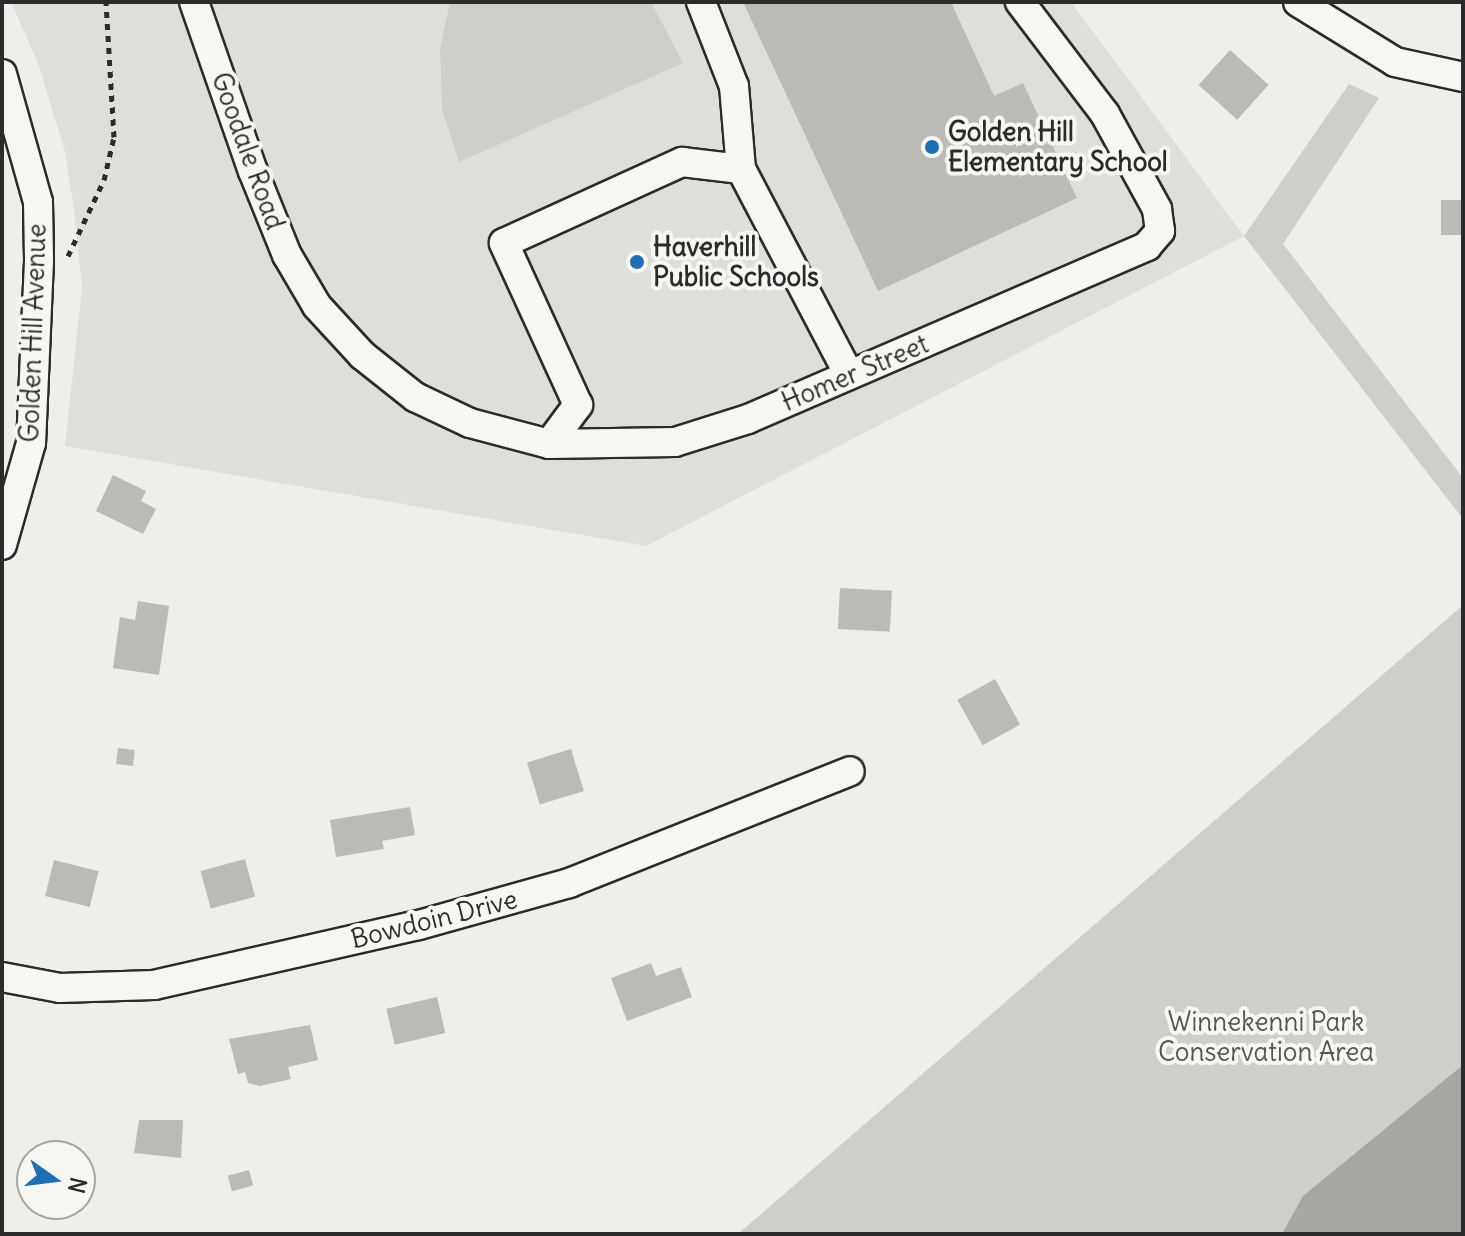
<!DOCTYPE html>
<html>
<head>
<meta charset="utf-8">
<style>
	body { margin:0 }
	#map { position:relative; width:1465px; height:1236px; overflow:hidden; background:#eeeeea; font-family:Delius,sans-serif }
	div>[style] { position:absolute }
	.built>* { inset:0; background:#dededb }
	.green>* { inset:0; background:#cececa }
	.water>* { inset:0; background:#a6a6a3 }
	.building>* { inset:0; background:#babab7; transform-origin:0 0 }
	.path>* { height:5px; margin-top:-2.5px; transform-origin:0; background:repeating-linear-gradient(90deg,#2b2b2b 0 6px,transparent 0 12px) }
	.roads { filter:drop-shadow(2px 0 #2b2b2b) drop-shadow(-2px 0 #2b2b2b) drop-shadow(0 2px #2b2b2b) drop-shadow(0 -2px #2b2b2b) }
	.minor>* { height:28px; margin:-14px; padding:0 14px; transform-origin:14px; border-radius:14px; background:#f6f6f2 }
	.dots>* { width:22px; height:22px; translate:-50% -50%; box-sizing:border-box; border:4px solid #f6f6f2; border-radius:50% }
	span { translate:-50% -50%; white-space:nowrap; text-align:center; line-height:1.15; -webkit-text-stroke:8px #f6f6f2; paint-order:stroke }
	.poi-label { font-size:26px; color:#2b2b2b; font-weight:700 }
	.left { translate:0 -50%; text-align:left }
	.street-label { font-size:26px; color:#2b2b2b }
	.park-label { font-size:26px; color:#545453 }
	.frame { position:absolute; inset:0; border:4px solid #2b2b2b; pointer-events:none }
	.north { position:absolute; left:16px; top:1140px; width:80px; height:80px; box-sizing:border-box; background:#f6f6f2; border:2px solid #a5a5a2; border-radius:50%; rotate:104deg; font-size:22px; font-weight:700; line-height:32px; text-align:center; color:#2b2b2b }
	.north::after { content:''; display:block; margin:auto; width:28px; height:36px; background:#1f6fb2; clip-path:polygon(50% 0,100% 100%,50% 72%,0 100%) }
</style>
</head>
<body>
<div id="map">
	<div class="built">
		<div style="clip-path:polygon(11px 2px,1071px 2px,1244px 236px,646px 546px,65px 446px,82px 287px,74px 210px,65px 152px,38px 63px)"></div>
	</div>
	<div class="green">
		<div style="clip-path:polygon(450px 2px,651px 2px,683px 63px,459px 162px,442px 109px,440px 48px)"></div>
		<div style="clip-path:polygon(1349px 84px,1379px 98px,1283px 244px,1463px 478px,1463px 519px,1244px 236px)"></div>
		<div style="clip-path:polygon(1463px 605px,1463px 1234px,738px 1234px)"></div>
	</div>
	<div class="water">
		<div style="clip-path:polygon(1463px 1065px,1463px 1234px,1282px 1234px,1303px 1196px)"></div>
	</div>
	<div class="building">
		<div style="clip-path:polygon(743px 2px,951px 2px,994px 96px,1023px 83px,1077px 198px,878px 291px)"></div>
		<div style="left:1230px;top:50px;width:52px;height:47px;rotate:42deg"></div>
		<div style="left:1441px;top:200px;width:22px;height:35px"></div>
		<div style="clip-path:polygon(113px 475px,146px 491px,141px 501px,156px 509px,143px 534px,96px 511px)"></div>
		<div style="left:840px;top:588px;width:52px;height:41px;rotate:3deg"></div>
		<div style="clip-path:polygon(138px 601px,169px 606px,159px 675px,113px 668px,120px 617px,135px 620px)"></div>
		<div style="left:995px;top:679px;width:52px;height:43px;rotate:61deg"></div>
		<div style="left:118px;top:748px;width:17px;height:16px;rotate:7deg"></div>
		<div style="left:571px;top:749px;width:44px;height:46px;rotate:73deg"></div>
		<div style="clip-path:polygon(410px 807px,415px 835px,382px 841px,384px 849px,336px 857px,330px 820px)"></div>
		<div style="left:245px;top:859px;width:39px;height:46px;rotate:75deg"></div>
		<div style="left:54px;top:860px;width:46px;height:37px;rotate:14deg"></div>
		<div style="clip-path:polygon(651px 963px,656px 976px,681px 967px,692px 997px,627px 1021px,611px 978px)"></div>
		<div style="left:437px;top:997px;width:37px;height:52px;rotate:77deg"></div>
		<div style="clip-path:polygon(310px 1025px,318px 1060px,288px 1067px,291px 1079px,260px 1086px,248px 1083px,245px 1072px,238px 1074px,229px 1039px)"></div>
		<div style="clip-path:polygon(139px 1120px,183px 1120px,181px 1158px,134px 1153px)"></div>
		<div style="left:249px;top:1170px;width:16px;height:22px;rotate:75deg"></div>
	</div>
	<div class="path">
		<div style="left:68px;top:256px;width:84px;rotate:-64.7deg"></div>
		<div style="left:104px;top:180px;width:44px;rotate:-76.9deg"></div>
		<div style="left:114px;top:137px;width:135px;rotate:-93.4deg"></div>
	</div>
	<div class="roads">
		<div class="minor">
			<div style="left:194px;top:2px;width:179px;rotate:70.8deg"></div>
			<div style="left:253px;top:171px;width:91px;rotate:68deg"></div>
			<div style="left:287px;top:255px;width:59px;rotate:59.5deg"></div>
			<div style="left:317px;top:306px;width:67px;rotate:47.4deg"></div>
			<div style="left:362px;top:355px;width:68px;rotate:38.4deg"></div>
			<div style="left:415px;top:397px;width:61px;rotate:25.3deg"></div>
			<div style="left:470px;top:423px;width:82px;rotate:14.9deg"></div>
			<div style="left:549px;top:444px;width:126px;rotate:-0.9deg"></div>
			<div style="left:675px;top:442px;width:77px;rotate:-17.5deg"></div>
			<div style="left:748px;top:419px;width:435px;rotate:-23.4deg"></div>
			<div style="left:1147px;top:246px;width:20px;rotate:-49deg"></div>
			<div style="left:1160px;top:231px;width:22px;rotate:-98deg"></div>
			<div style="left:1157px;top:209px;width:108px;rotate:-118.7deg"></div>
			<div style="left:1105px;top:114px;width:141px;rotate:-127.2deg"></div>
			<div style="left:701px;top:2px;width:90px;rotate:68.6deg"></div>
			<div style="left:734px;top:86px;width:83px;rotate:85.2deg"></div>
			<div style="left:1298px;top:2px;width:114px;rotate:31.7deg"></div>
			<div style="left:1395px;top:62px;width:70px;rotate:12.4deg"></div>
			<div style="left:2px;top:74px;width:133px;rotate:74.3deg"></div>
			<div style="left:38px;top:202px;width:59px;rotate:89deg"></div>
			<div style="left:39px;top:261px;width:182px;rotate:92.5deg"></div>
			<div style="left:31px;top:443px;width:106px;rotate:105.9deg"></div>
			<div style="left:549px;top:444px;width:49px;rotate:-53.4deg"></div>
			<div style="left:578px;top:405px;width:178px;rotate:-114.6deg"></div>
			<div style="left:504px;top:243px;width:196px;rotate:-24.5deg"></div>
			<div style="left:682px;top:162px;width:59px;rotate:6.8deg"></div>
			<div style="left:741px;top:169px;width:230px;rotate:62.3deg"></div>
			<div style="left:2px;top:977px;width:59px;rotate:10.7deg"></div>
			<div style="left:60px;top:988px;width:94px;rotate:-1.8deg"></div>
			<div style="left:154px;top:985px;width:272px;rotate:-12.8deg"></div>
			<div style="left:419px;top:925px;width:156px;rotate:-15.6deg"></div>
			<div style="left:569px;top:883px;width:302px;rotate:-21.7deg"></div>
		</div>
	</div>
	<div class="dots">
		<div style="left:932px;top:147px;background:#1f6fb2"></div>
		<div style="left:637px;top:262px;background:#1f6fb2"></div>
	</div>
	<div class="poi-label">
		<span class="left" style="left:948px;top:147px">Golden Hill<br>Elementary School</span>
		<span class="left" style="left:653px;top:262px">Haverhill<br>Public Schools</span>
	</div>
	<div class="street-label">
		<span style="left:248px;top:151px;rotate:70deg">Goodale Road</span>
		<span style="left:33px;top:333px;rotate:-88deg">Golden Hill Avenue</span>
		<span style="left:855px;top:373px;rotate:-23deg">Homer Street</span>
		<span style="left:434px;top:919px;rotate:-14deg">Bowdoin Drive</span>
	</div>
	<div class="park-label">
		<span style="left:1266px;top:1037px">Winnekenni Park<br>Conservation Area</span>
	</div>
	<div class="frame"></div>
	<div class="north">N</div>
</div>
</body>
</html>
